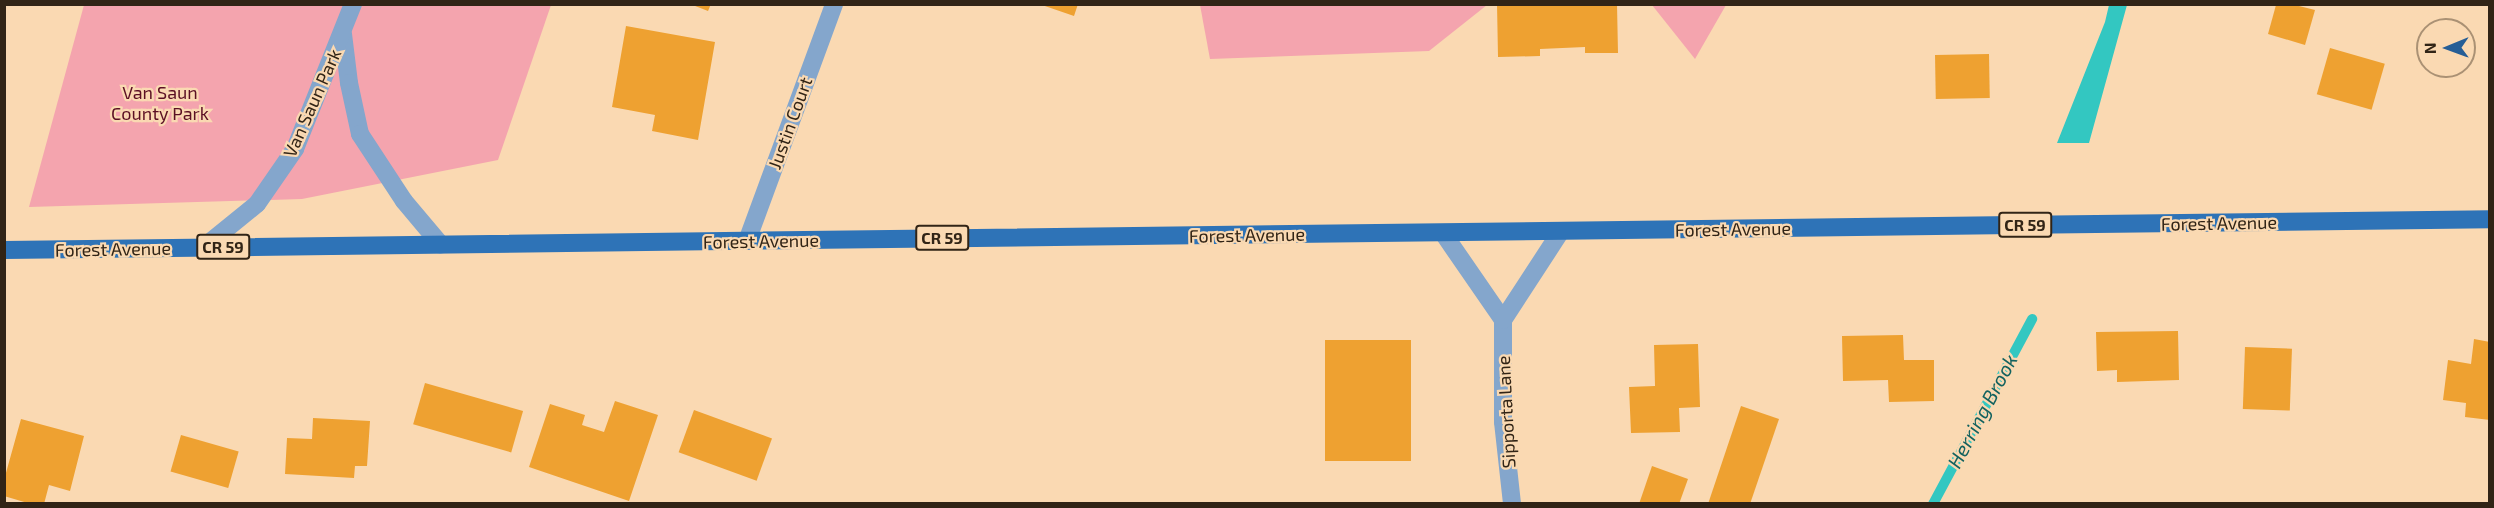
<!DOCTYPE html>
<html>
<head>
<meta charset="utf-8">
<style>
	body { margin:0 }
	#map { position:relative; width:2494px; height:508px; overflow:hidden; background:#fad9b2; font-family:"Exo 2",sans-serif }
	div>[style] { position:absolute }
	.green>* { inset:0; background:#f4a4ae }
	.water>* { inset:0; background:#33c7c1 }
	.stream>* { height:10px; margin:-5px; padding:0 5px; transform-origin:5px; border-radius:5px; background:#33c7c1 }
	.building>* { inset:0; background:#eea131; transform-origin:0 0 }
	.minor>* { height:18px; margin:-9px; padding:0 9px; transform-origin:9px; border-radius:9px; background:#84a6cc }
	.major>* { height:18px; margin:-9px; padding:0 9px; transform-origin:9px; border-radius:9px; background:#2e73b7 }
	span { translate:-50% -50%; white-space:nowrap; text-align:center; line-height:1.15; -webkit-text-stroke:4.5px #fad9b2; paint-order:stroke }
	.shield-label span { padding:2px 4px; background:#fad9b2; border:2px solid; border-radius:4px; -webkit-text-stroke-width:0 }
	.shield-label { font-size:16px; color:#312416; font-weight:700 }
	.park-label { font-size:18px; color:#5b0f24 }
	.street-label { font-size:18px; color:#312416 }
	.water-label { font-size:20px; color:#13625f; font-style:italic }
	.frame { position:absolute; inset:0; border:6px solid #312416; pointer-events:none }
	.north { position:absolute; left:2416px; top:18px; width:60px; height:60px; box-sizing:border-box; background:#fad9b2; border:2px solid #aa9174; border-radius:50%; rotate:269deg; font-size:16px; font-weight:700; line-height:24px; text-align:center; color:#312416 }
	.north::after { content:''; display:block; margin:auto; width:21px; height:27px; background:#265e96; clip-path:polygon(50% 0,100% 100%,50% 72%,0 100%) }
</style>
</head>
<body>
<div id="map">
	<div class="green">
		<div style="clip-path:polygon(84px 5px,551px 5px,498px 160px,302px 199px,29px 207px)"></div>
		<div style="clip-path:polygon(1200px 5px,1200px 4px,1487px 5px,1429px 51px,1210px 59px)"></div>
		<div style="clip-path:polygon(1652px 5px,1726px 5px,1695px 59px)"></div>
	</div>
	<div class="water">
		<div style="clip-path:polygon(2109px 5px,2127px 5px,2089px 143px,2057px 143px,2105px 22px)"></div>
	</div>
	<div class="stream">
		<div style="left:1933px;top:504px;width:210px;rotate:-61.8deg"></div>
	</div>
	<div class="building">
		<div style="clip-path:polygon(690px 4px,711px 4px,708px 11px)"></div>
		<div style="clip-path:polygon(1039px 4px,1078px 4px,1074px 16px)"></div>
		<div style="clip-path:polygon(1497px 4px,1617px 4px,1618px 53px,1585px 53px,1585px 47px,1540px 49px,1540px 56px,1498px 57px)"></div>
		<div style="clip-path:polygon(2276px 5px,2295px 5px,2315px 10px,2305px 45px,2268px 34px)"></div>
		<div style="clip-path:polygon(626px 26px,715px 42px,698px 140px,652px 131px,655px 115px,612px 107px)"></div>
		<div style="left:2330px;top:48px;width:57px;height:48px;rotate:16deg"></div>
		<div style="left:1989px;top:54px;width:44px;height:54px;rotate:89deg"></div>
		<div style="clip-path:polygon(2178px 331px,2179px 380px,2117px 382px,2117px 370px,2097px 371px,2096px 332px)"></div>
		<div style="clip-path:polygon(1903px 335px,1904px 360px,1934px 360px,1934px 401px,1889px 402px,1888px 380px,1843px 381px,1842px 336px)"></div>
		<div style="clip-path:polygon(2474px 339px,2490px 342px,2490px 420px,2465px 417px,2466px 403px,2443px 400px,2448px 360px,2471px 364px)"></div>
		<div style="left:1325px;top:340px;width:86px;height:121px"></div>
		<div style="clip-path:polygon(1698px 344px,1700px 407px,1679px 408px,1680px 432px,1631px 433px,1629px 387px,1655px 386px,1654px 345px)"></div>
		<div style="left:2245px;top:347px;width:47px;height:62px;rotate:2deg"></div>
		<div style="left:425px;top:383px;width:102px;height:43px;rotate:16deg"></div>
		<div style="clip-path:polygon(615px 401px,658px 415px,629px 501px,529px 467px,550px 404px,585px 415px,582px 425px,604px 432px)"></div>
		<div style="clip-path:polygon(1741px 406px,1779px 419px,1750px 504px,1708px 504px)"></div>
		<div style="left:694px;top:410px;width:83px;height:45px;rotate:20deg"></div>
		<div style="clip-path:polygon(313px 418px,370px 421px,367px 466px,355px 466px,354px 478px,285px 474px,287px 438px,312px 439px)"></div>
		<div style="clip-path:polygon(21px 419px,84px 436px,70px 491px,49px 485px,44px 504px,31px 504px,4px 496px,4px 480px)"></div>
		<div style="left:181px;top:435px;width:60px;height:38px;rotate:16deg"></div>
		<div style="clip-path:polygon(1652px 466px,1688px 479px,1679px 504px,1639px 504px)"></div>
	</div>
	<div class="minor">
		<div style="left:343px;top:34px;width:49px;rotate:83deg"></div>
		<div style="left:349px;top:83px;width:52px;rotate:77.8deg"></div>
		<div style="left:360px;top:134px;width:80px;rotate:56.7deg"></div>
		<div style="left:404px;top:201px;width:57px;rotate:49.9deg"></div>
		<div style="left:1443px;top:233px;width:106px;rotate:55.4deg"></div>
		<div style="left:747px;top:241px;width:252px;rotate:-69.8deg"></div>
		<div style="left:204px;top:247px;width:68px;rotate:-39.1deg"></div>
		<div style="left:257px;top:204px;width:67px;rotate:-55.4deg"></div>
		<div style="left:295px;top:149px;width:156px;rotate:-68.2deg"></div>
		<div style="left:1503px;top:320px;width:102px;rotate:90deg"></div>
		<div style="left:1503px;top:422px;width:82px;rotate:83.7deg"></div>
		<div style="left:1503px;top:320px;width:106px;rotate:-56.9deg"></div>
	</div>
	<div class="major">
		<div style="left:4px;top:250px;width:2486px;rotate:-0.71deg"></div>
	</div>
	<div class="shield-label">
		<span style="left:2025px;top:225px">CR 59</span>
		<span style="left:942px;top:238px">CR 59</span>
		<span style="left:223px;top:247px">CR 59</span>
	</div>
	<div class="park-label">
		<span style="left:160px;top:103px">Van Saun<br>County Park</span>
	</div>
	<div class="street-label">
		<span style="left:312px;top:103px;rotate:-66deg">Van Saun Park</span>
		<span style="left:790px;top:123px;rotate:-70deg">Justin Court</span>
		<span style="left:2219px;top:223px;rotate:-1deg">Forest Avenue</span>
		<span style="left:1733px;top:229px;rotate:-1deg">Forest Avenue</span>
		<span style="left:1247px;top:235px;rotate:-1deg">Forest Avenue</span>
		<span style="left:761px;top:241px;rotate:-1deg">Forest Avenue</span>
		<span style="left:113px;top:249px;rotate:-1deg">Forest Avenue</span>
		<span style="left:1506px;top:412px;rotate:-93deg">Sipporta Lane</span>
	</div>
	<div class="water-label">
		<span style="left:1982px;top:411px;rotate:-62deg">Herring Brook</span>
	</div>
	<div class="frame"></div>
	<div class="north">N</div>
</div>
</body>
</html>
